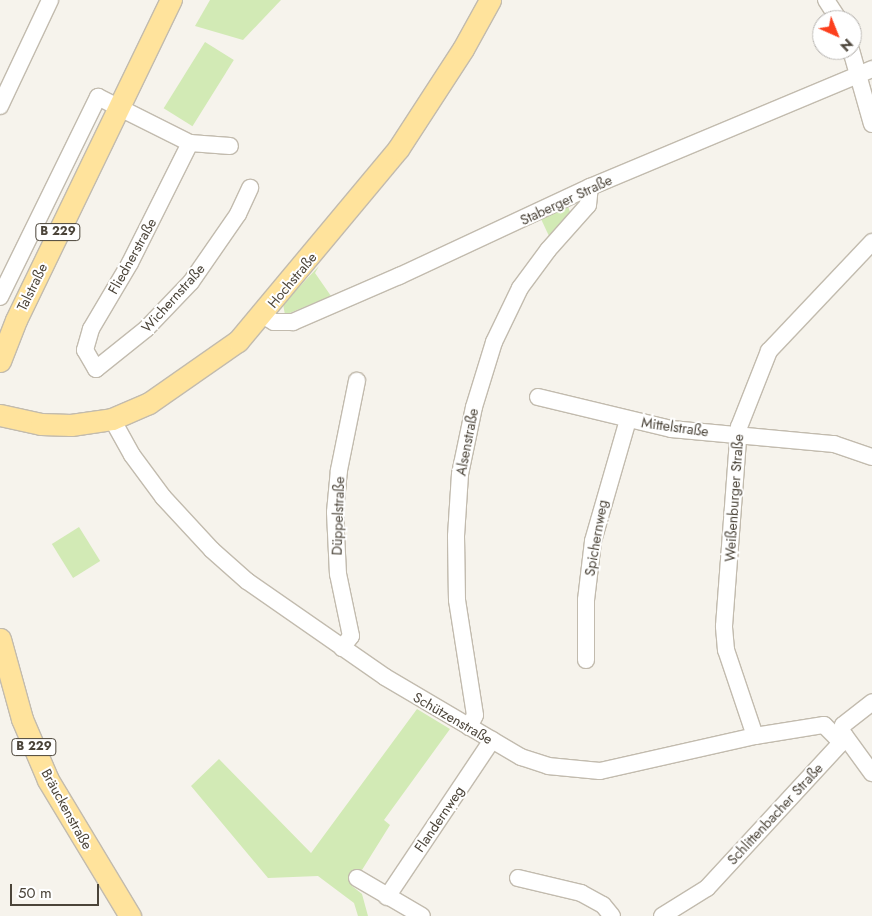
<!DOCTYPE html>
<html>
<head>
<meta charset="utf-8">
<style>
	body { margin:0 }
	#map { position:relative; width:872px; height:916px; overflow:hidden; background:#f6f3ec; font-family:Jost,sans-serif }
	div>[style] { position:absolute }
	.green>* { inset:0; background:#d2eab5; transform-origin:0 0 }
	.roads { filter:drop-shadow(1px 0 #c2bbae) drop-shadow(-1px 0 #c2bbae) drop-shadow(0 1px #c2bbae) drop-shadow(0 -1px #c2bbae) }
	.minor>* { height:16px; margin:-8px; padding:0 8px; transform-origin:8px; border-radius:8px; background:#fff }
	.major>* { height:21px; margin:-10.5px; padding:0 10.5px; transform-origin:10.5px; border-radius:10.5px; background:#ffe39c }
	span { translate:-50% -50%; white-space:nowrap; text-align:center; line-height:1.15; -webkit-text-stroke:4px #fff; paint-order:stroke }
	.shield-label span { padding:1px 4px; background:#fff; border:1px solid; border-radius:4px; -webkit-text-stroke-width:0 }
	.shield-label { font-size:12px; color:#4b4439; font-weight:700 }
	.street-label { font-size:14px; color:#4b4439 }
	.north { position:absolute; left:812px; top:10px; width:50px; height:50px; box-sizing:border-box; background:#fff; border:1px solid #b7b4b0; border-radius:50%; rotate:136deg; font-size:14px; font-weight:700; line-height:20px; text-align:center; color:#4b4439 }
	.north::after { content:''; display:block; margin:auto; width:18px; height:22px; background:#fc3f1d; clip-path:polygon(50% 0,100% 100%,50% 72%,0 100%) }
	.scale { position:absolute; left:10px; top:884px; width:89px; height:22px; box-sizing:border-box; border:2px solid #4b4439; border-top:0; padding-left:6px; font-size:15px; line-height:18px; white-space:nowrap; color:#4b4439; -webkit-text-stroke:4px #fff; paint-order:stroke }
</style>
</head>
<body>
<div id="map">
	<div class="green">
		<div style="clip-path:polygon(210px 0,281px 0,243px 40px,195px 26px)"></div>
		<div style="left:205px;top:42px;width:34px;height:78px;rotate:32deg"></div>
		<div style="clip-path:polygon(568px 206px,570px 212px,549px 236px,541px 219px)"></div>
		<div style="clip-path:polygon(319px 266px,315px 273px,331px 296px,285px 315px,283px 304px)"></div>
		<div style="left:79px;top:527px;width:40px;height:32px;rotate:58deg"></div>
		<div style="clip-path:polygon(417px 709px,450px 729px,384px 820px,390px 825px,352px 886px,362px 894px,368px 916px,358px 916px,354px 903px,318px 876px,268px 878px,191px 786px,219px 759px,311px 853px)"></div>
	</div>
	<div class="roads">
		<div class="minor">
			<div style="left:826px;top:0;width:24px;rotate:57deg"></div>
			<div style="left:851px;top:50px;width:77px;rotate:74.2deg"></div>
			<div style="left:0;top:106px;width:117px;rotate:-64.7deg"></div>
			<div style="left:190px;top:143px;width:134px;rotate:116.6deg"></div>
			<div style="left:130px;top:263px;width:77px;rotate:120.6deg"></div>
			<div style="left:91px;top:329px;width:22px;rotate:106deg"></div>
			<div style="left:85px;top:350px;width:22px;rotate:60deg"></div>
			<div style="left:96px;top:369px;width:64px;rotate:-38.7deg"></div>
			<div style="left:146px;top:329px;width:65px;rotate:-46.2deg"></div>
			<div style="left:191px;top:282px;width:83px;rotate:-55.3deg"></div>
			<div style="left:238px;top:214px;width:29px;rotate:-65deg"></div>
			<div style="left:0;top:297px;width:223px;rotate:-63.9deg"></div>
			<div style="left:98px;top:97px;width:103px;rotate:26.6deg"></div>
			<div style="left:190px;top:143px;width:40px;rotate:4.3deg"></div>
			<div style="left:262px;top:315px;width:14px;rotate:30deg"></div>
			<div style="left:274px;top:322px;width:19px"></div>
			<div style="left:293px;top:322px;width:116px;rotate:-23.5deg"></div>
			<div style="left:399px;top:276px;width:211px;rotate:-25deg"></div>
			<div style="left:590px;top:187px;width:306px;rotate:-22.7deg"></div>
			<div style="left:538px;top:397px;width:137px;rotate:13.5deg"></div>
			<div style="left:671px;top:429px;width:164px;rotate:5.3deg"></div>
			<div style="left:834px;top:444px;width:40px;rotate:18.9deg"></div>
			<div style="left:112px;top:419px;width:41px;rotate:60.9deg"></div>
			<div style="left:132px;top:455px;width:52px;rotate:53.6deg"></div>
			<div style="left:163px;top:497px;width:72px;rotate:47.2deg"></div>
			<div style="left:212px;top:550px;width:47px;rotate:41.5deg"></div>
			<div style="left:247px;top:581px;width:168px;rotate:34.8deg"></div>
			<div style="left:385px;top:677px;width:158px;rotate:30.5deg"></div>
			<div style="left:521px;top:757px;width:28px;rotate:18deg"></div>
			<div style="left:548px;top:766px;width:52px;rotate:5.5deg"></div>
			<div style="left:600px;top:771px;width:159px;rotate:-12.7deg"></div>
			<div style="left:755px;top:736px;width:70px;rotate:-9.1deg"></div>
			<div style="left:824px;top:725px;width:17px;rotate:45deg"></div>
			<div style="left:836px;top:737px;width:9px;rotate:-6deg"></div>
			<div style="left:845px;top:736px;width:46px;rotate:53.9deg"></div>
			<div style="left:342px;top:648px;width:15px;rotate:-53deg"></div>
			<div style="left:351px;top:636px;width:63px;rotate:-101.8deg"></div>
			<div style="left:338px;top:574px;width:62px;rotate:-92.8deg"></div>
			<div style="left:335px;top:512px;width:42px;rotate:-84.6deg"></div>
			<div style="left:339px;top:470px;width:91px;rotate:-78.6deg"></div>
			<div style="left:586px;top:660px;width:60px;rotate:-90deg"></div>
			<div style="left:586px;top:600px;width:59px;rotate:-83.2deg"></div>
			<div style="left:593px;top:541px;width:126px;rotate:-73.9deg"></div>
			<div style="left:469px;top:727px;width:13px;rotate:-63deg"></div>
			<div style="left:475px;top:715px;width:116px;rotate:-98.9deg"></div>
			<div style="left:457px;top:600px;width:64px;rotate:-90.9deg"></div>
			<div style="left:456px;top:536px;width:62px;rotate:-86.3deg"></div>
			<div style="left:460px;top:474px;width:68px;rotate:-78.2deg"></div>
			<div style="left:474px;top:407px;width:68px;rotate:-72.9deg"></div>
			<div style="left:494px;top:342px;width:60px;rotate:-64.3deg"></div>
			<div style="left:520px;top:288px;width:47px;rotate:-53.6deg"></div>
			<div style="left:548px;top:250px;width:60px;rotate:-48.4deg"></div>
			<div style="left:588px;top:205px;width:18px;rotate:-84deg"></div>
			<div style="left:755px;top:736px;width:91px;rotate:-108.6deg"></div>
			<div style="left:726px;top:650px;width:24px;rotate:-95deg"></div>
			<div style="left:724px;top:626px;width:200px;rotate:-85.7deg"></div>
			<div style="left:739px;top:427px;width:82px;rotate:-68.5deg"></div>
			<div style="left:769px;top:351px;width:150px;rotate:-46.6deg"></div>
			<div style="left:357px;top:878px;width:75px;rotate:30.3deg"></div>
			<div style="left:518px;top:878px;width:65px;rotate:13.4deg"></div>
			<div style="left:581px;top:893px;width:25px;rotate:29deg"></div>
			<div style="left:603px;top:905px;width:14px;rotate:51deg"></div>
			<div style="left:387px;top:897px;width:189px;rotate:-56.2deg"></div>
			<div style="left:662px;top:916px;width:53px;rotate:-31.9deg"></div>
			<div style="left:707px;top:888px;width:196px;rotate:-47.3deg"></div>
			<div style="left:840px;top:744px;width:19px;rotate:-81deg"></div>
			<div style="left:843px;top:725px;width:37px;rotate:-38deg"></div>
		</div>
		<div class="major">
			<div style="left:0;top:361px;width:44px;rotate:-68.7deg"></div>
			<div style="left:16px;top:320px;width:356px;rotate:-64.2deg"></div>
			<div style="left:0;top:415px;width:42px;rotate:12.4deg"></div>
			<div style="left:41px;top:424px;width:30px;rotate:2deg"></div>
			<div style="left:71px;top:425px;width:41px;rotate:-8.3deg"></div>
			<div style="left:112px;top:419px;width:40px;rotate:-23.4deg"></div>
			<div style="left:149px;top:403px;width:108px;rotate:-34.9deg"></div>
			<div style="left:238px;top:341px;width:250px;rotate:-50.2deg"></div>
			<div style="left:398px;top:149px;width:119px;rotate:-57deg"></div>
			<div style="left:463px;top:49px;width:56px;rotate:-61.1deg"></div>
			<div style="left:0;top:639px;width:83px;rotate:74.6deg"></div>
			<div style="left:22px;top:719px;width:66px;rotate:66.9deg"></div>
			<div style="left:48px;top:780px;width:159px;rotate:58.9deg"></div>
		</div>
	</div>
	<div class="shield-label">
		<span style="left:58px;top:232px">B 229</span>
		<span style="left:34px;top:747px">B 229</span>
	</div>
	<div class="street-label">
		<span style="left:566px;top:200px;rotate:-25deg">Staberger Straße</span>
		<span style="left:132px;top:256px;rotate:-61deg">Fliednerstraße</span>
		<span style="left:292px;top:280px;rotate:-50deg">Hochstraße</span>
		<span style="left:32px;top:287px;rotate:-64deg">Talstraße</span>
		<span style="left:173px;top:298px;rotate:-48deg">Wichernstraße</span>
		<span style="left:675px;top:427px;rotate:8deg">Mittelstraße</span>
		<span style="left:467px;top:442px;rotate:-79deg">Alsenstraße</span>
		<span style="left:734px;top:498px;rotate:-86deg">Weißenburger Straße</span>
		<span style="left:338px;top:516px;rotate:-88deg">Düppelstraße</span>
		<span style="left:596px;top:538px;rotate:-80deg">Spichernweg</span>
		<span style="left:453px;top:718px;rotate:30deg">Schützenstraße</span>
		<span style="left:67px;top:809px;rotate:61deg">Bräuckenstraße</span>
		<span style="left:775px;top:814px;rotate:-47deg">Schlittenbacher Straße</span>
		<span style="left:439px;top:819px;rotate:-56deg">Flandernweg</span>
	</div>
	<div class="north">N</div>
	<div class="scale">50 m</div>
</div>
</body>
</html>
